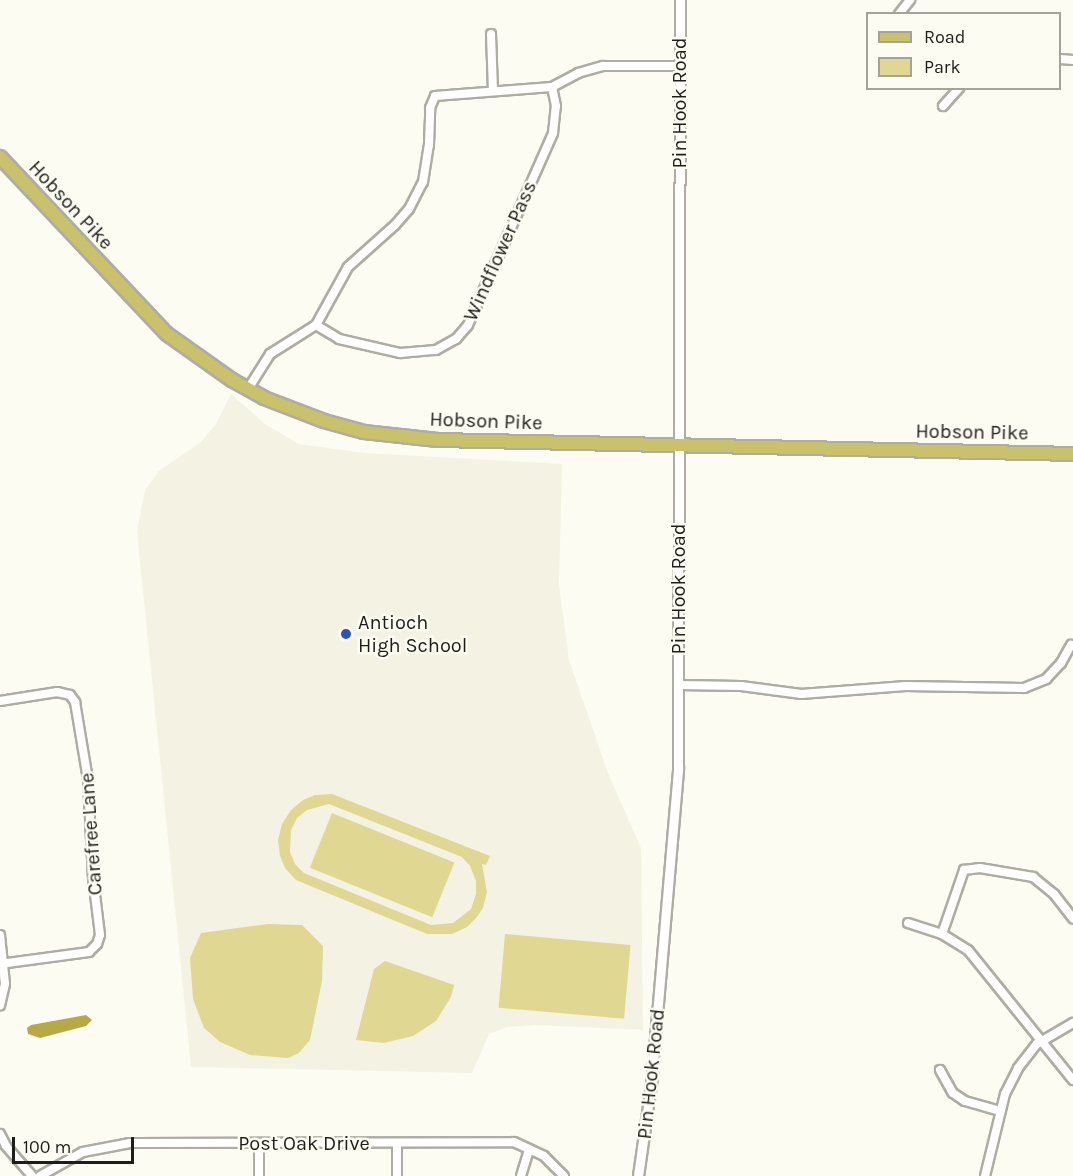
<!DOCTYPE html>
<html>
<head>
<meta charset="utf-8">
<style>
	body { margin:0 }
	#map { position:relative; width:1073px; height:1176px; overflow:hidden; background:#fdfcf3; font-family:Karla,sans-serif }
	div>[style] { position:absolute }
	.built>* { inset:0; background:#f4f2e2 }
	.green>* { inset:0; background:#e0d892; transform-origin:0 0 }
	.water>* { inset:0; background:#b7aa44 }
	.roads { filter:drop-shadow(2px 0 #adada4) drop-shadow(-2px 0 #adada4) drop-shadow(0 2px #adada4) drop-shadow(0 -2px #adada4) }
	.minor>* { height:8px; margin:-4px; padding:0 4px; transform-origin:4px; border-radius:4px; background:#fff }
	.tertiary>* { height:9px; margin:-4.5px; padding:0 4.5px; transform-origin:4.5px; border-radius:4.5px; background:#fff }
	.primary>* { height:12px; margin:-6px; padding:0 6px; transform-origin:6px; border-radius:6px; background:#cac16b }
	.dots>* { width:16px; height:16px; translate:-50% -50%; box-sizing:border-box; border:3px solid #fdfcf3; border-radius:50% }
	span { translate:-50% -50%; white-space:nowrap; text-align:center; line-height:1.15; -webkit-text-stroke:5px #fdfcf3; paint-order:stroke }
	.street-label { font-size:20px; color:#1d1d1a }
	.poi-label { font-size:20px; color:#1d1d1a }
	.left { translate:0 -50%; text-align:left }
	.legend { position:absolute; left:866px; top:12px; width:195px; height:78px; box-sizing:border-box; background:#fdfcf3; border:2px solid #a3a39c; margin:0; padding:8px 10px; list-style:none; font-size:18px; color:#1d1d1a }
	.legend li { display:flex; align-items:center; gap:12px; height:30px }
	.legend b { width:30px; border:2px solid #a3a39c }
	.scale { position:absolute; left:12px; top:1137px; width:122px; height:27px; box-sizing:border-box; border:3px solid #1d1d1a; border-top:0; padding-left:8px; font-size:18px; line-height:21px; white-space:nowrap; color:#1d1d1a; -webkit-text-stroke:4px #fdfcf3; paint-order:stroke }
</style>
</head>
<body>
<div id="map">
	<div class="built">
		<div style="clip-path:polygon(231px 394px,265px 424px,299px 444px,364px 453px,562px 464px,559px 585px,569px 660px,608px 773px,641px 848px,643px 1030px,535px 1025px,507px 1027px,489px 1034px,472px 1073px,191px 1067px,137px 531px,145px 490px,159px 471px,201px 442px,216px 424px)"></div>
	</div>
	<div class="green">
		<div style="clip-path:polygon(evenodd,332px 794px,490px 856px,486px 865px,482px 864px,487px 892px,483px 908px,476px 918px,467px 927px,452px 934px,427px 934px,296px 880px,285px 868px,280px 856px,278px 840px,282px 824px,291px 810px,303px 800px,315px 795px,332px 794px,329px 804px,462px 857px,470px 866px,476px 881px,476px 894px,471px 909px,453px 923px,431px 925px,304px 873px,295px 864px,290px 852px,291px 830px,297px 818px,307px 810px,329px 804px)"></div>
		<div style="left:332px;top:813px;width:132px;height:59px;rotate:22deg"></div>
		<div style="clip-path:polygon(268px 924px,302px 925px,323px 946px,322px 981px,310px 1040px,299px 1053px,288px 1058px,250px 1055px,220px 1042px,204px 1028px,193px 999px,190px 958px,201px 933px)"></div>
		<div style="left:505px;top:934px;width:126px;height:74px;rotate:5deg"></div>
		<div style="clip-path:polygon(385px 961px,454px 985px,451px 997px,436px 1021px,413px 1036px,384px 1043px,356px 1040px,374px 969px)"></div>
	</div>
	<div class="water">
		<div style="clip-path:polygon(86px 1015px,92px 1020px,86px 1026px,40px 1038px,28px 1034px,27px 1028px,31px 1025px)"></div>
	</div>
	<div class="roads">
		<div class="minor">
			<div style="left:899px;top:14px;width:18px;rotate:-52deg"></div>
			<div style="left:491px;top:34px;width:56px;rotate:88deg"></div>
			<div style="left:1060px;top:59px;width:13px;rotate:4deg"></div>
			<div style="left:943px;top:106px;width:24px;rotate:-48deg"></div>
			<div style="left:316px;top:325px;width:27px;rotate:31deg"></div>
			<div style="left:339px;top:339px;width:63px;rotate:12.9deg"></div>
			<div style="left:400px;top:353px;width:36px;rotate:-5deg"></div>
			<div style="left:436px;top:350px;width:23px;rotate:-29deg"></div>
			<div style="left:456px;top:339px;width:18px;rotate:-49deg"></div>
			<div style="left:468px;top:325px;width:210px;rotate:-66.1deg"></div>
			<div style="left:553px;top:133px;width:27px;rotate:-84deg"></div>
			<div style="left:556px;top:106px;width:19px;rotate:-102deg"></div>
			<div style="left:248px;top:389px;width:41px;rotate:-57.8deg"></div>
			<div style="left:270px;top:354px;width:54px;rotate:-32.2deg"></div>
			<div style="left:316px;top:325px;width:66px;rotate:-61.1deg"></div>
			<div style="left:348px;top:267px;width:63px;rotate:-41.8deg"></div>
			<div style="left:395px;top:225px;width:21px;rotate:-49deg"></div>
			<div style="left:409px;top:209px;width:30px;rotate:-63deg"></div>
			<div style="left:423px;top:182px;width:37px;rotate:-81deg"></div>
			<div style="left:429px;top:145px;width:37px;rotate:-88deg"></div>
			<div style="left:430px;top:108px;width:13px;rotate:-67deg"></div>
			<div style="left:435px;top:96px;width:117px;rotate:-4.4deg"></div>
			<div style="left:552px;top:87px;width:30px;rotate:-28deg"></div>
			<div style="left:578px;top:73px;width:26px;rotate:-16deg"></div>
			<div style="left:603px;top:66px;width:77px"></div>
			<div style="left:679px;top:685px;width:62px;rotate:0.9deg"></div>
			<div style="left:741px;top:686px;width:61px;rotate:7.6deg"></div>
			<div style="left:801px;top:694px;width:105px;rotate:-4.4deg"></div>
			<div style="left:906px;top:686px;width:118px;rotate:1deg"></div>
			<div style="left:1024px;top:688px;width:24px;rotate:-22deg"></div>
			<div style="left:1046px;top:679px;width:22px;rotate:-47deg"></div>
			<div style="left:1061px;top:663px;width:21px;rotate:-61deg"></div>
			<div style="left:0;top:701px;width:58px;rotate:-9deg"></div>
			<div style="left:57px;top:692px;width:13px;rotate:13deg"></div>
			<div style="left:70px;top:695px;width:9px;rotate:54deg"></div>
			<div style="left:75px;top:702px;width:79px;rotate:80.5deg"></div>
			<div style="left:88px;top:780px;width:98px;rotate:87.1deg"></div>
			<div style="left:93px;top:878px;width:57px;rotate:83deg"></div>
			<div style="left:100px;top:935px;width:9px;rotate:108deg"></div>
			<div style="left:97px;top:944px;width:11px;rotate:135deg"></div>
			<div style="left:89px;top:952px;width:90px;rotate:172.3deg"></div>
			<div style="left:908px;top:923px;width:36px;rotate:18deg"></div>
			<div style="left:942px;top:934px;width:31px;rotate:32deg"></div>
			<div style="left:968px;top:950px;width:167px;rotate:51.1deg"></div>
			<div style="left:942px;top:934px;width:68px;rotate:-71deg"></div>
			<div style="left:964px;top:870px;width:16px;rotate:-7deg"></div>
			<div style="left:980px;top:868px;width:54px;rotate:9.6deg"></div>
			<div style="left:1033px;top:877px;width:27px;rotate:39deg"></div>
			<div style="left:1054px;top:894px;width:31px;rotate:52deg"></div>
			<div style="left:0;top:935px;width:49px;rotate:84.2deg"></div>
			<div style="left:5px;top:984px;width:22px;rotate:103deg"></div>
			<div style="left:940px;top:1070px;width:26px;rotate:61deg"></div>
			<div style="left:953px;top:1093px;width:14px;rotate:34deg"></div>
			<div style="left:965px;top:1101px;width:37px;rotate:16deg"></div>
			<div style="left:0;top:1134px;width:13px;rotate:63deg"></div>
			<div style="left:6px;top:1146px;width:40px;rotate:49deg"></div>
			<div style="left:259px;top:1144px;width:32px;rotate:90deg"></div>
			<div style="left:40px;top:1176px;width:49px;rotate:-29.2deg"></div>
			<div style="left:83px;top:1152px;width:48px;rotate:-10.8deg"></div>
			<div style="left:130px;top:1143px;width:384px;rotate:-0.1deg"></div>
			<div style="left:514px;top:1142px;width:33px;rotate:25deg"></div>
			<div style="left:544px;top:1156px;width:28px;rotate:45deg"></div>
			<div style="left:397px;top:1176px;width:33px;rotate:-90deg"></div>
			<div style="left:521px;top:1176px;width:28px;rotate:-73deg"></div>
			<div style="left:985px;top:1176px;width:84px;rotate:-76.3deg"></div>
			<div style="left:1005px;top:1094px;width:29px;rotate:-63deg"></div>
			<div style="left:1018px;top:1068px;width:31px;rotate:-52deg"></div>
			<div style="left:1037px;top:1044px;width:42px;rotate:-30.3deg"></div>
		</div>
		<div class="tertiary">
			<div style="left:638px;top:1176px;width:92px;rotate:-81.9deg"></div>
			<div style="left:651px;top:1085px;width:319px;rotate:-85.1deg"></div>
			<div style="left:678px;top:767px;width:767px;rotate:-89.85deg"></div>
		</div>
		<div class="primary">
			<div style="left:0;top:157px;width:243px;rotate:46.7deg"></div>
			<div style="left:167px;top:334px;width:80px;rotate:35.3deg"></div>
			<div style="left:232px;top:380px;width:37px;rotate:29deg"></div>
			<div style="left:264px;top:398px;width:64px;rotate:21deg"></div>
			<div style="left:324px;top:421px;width:41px;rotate:15.4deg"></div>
			<div style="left:364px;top:432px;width:74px;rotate:6.2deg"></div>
			<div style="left:438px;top:440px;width:635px;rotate:1.26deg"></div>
		</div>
	</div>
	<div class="dots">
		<div style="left:346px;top:634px;background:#2754c2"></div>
	</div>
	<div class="street-label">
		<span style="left:679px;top:103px;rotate:-90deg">Pin Hook Road</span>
		<span style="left:71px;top:205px;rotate:47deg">Hobson Pike</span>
		<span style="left:500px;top:251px;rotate:-66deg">Windflower Pass</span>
		<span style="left:486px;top:421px;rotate:2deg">Hobson Pike</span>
		<span style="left:972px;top:432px;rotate:1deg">Hobson Pike</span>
		<span style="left:678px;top:589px;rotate:-90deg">Pin Hook Road</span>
		<span style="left:91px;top:834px;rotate:-94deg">Carefree Lane</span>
		<span style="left:651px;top:1074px;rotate:-84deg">Pin Hook Road</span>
		<span style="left:304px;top:1143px">Post Oak Drive</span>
	</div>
	<div class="poi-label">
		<span class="left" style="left:358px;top:634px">Antioch<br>High School</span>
	</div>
	<ul class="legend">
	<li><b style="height:8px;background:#cac16b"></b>Road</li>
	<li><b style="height:16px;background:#e0d892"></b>Park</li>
	</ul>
	<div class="scale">100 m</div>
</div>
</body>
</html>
